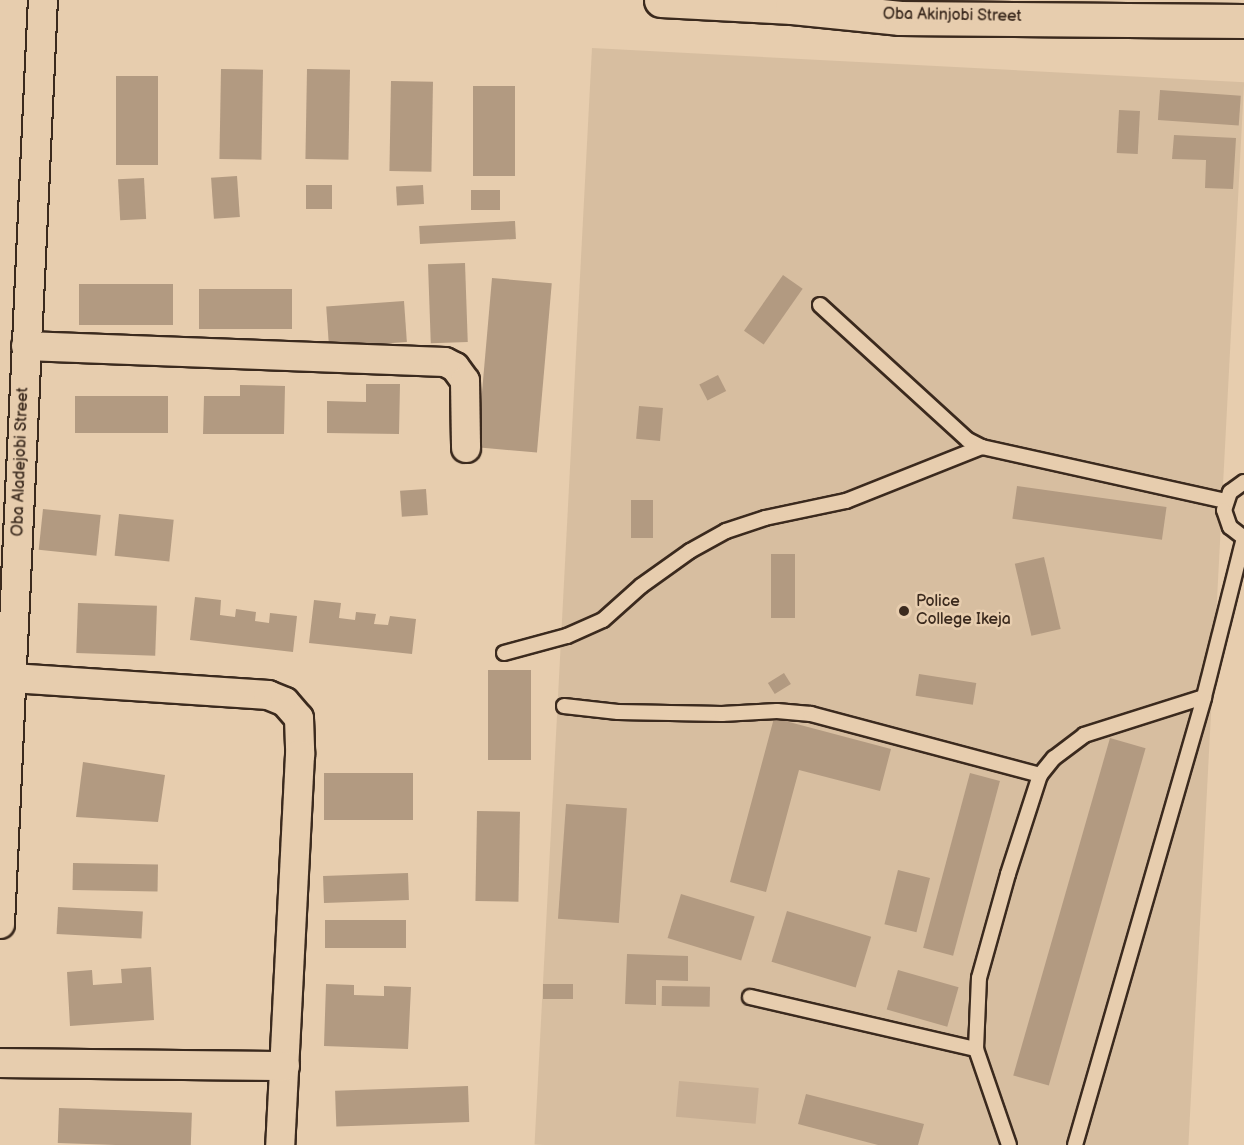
<!DOCTYPE html>
<html>
<head>
<meta charset="utf-8">
<style>
	body { margin:0 }
	#map { position:relative; width:1244px; height:1145px; overflow:hidden; background:#e7cdae; font-family:"Balsamiq Sans",sans-serif }
	div>[style] { position:absolute }
	.built>* { inset:0; background:#d7bea0; transform-origin:0 0 }
	.green>* { inset:0; background:#c8af94; transform-origin:0 0 }
	.building>* { inset:0; background:#b29a81; transform-origin:0 0 }
	.roads { filter:drop-shadow(2px 0 #3b2a1e) drop-shadow(-2px 0 #3b2a1e) drop-shadow(0 2px #3b2a1e) drop-shadow(0 -2px #3b2a1e) }
	.service>* { height:14px; margin:-7px; padding:0 7px; transform-origin:7px; border-radius:7px; background:#e7cdae }
	.minor>* { height:28px; margin:-14px; padding:0 14px; transform-origin:14px; border-radius:14px; background:#e7cdae }
	.tertiary>* { height:33px; margin:-16.5px; padding:0 16.5px; transform-origin:16.5px; border-radius:16.5px; background:#e7cdae }
	.dots>* { width:16px; height:16px; translate:-50% -50%; box-sizing:border-box; border:3px solid #e7cdae; border-radius:50% }
	span { translate:-50% -50%; white-space:nowrap; text-align:center; line-height:1.15; -webkit-text-stroke:5px #e7cdae; paint-order:stroke }
	.street-label { font-size:16px; color:#3b2a1e }
	.poi-label { font-size:16px; color:#3b2a1e }
	.left { translate:0 -50%; text-align:left }
</style>
</head>
<body>
<div id="map">
	<div class="built">
		<div style="left:592px;top:48px;width:653px;height:1098px;rotate:3deg"></div>
	</div>
	<div class="green">
		<div style="left:679px;top:1081px;width:80px;height:36px;rotate:5deg"></div>
	</div>
	<div class="building">
		<div style="left:221px;top:69px;width:42px;height:90px;rotate:1deg"></div>
		<div style="left:307px;top:69px;width:43px;height:90px;rotate:1deg"></div>
		<div style="left:116px;top:76px;width:42px;height:89px"></div>
		<div style="left:391px;top:81px;width:42px;height:90px;rotate:1deg"></div>
		<div style="left:473px;top:86px;width:42px;height:90px"></div>
		<div style="left:1160px;top:90px;width:81px;height:30px;rotate:4deg"></div>
		<div style="left:1119px;top:110px;width:21px;height:43px;rotate:3deg"></div>
		<div style="clip-path:polygon(1174px 135px,1236px 138px,1233px 189px,1205px 188px,1206px 160px,1172px 159px)"></div>
		<div style="left:237px;top:176px;width:41px;height:26px;rotate:86deg"></div>
		<div style="left:144px;top:178px;width:41px;height:26px;rotate:87deg"></div>
		<div style="left:306px;top:185px;width:26px;height:24px"></div>
		<div style="left:423px;top:185px;width:19px;height:27px;rotate:87deg"></div>
		<div style="left:471px;top:190px;width:29px;height:20px"></div>
		<div style="left:515px;top:221px;width:18px;height:96px;rotate:87deg"></div>
		<div style="left:465px;top:263px;width:79px;height:37px;rotate:88deg"></div>
		<div style="left:783px;top:275px;width:24px;height:68px;rotate:35deg"></div>
		<div style="left:492px;top:278px;width:60px;height:170px;rotate:5deg"></div>
		<div style="left:173px;top:284px;width:41px;height:94px;rotate:90deg"></div>
		<div style="left:292px;top:289px;width:40px;height:93px;rotate:90deg"></div>
		<div style="left:404px;top:301px;width:41px;height:78px;rotate:86deg"></div>
		<div style="left:718px;top:375px;width:18px;height:21px;rotate:63deg"></div>
		<div style="clip-path:polygon(366px 384px,400px 384px,399px 434px,327px 433px,327px 401px,366px 402px)"></div>
		<div style="clip-path:polygon(240px 385px,285px 386px,284px 434px,203px 434px,204px 396px,240px 396px)"></div>
		<div style="left:168px;top:396px;width:37px;height:93px;rotate:90deg"></div>
		<div style="left:639px;top:406px;width:24px;height:33px;rotate:5deg"></div>
		<div style="left:1017px;top:486px;width:151px;height:33px;rotate:8deg"></div>
		<div style="left:426px;top:489px;width:26px;height:26px;rotate:86deg"></div>
		<div style="left:631px;top:500px;width:22px;height:38px"></div>
		<div style="left:43px;top:509px;width:58px;height:41px;rotate:6deg"></div>
		<div style="left:119px;top:514px;width:55px;height:42px;rotate:6deg"></div>
		<div style="left:771px;top:554px;width:24px;height:64px"></div>
		<div style="left:1044px;top:557px;width:74px;height:30px;rotate:77deg"></div>
		<div style="clip-path:polygon(195px 597px,221px 600px,220px 615px,235px 617px,236px 609px,256px 612px,255px 621px,269px 623px,270px 613px,297px 616px,293px 652px,190px 640px)"></div>
		<div style="clip-path:polygon(314px 600px,341px 603px,339px 618px,355px 620px,356px 612px,376px 614px,374px 624px,388px 625px,390px 616px,416px 619px,412px 654px,309px 643px)"></div>
		<div style="left:78px;top:603px;width:79px;height:50px;rotate:2deg"></div>
		<div style="left:488px;top:670px;width:43px;height:90px"></div>
		<div style="left:784px;top:673px;width:13px;height:19px;rotate:58deg"></div>
		<div style="left:919px;top:674px;width:58px;height:22px;rotate:9deg"></div>
		<div style="clip-path:polygon(774px 718px,891px 749px,880px 791px,799px 770px,766px 892px,730px 882px)"></div>
		<div style="left:1110px;top:738px;width:37px;height:351px;rotate:16deg"></div>
		<div style="clip-path:polygon(83px 762px,165px 775px,158px 822px,76px 817px)"></div>
		<div style="left:324px;top:773px;width:89px;height:47px"></div>
		<div style="left:970px;top:773px;width:31px;height:181px;rotate:15deg"></div>
		<div style="left:566px;top:804px;width:61px;height:115px;rotate:4deg"></div>
		<div style="left:477px;top:811px;width:43px;height:90px;rotate:1deg"></div>
		<div style="left:73px;top:863px;width:85px;height:27px;rotate:1deg"></div>
		<div style="left:898px;top:870px;width:33px;height:56px;rotate:14deg"></div>
		<div style="left:408px;top:873px;width:27px;height:85px;rotate:88deg"></div>
		<div style="left:681px;top:894px;width:77px;height:46px;rotate:17deg"></div>
		<div style="left:58px;top:907px;width:85px;height:27px;rotate:3deg"></div>
		<div style="left:787px;top:911px;width:88px;height:53px;rotate:17deg"></div>
		<div style="left:406px;top:920px;width:28px;height:81px;rotate:90deg"></div>
		<div style="clip-path:polygon(627px 954px,688px 956px,688px 981px,656px 980px,656px 1005px,625px 1004px)"></div>
		<div style="clip-path:polygon(151px 967px,154px 1020px,70px 1026px,67px 972px,92px 970px,93px 985px,122px 983px,121px 969px)"></div>
		<div style="left:898px;top:970px;width:63px;height:41px;rotate:16deg"></div>
		<div style="clip-path:polygon(326px 984px,354px 985px,354px 995px,384px 996px,384px 986px,411px 987px,408px 1049px,324px 1046px)"></div>
		<div style="left:543px;top:984px;width:30px;height:15px"></div>
		<div style="left:662px;top:986px;width:48px;height:20px;rotate:1deg"></div>
		<div style="left:468px;top:1086px;width:36px;height:133px;rotate:88deg"></div>
		<div style="clip-path:polygon(806px 1094px,924px 1124px,918px 1145px,878px 1145px,798px 1124px)"></div>
		<div style="left:59px;top:1108px;width:133px;height:35px;rotate:2deg"></div>
	</div>
	<div class="roads">
		<div class="service">
			<div style="left:820px;top:305px;width:200px;rotate:42.4deg"></div>
			<div style="left:968px;top:440px;width:16px;rotate:27deg"></div>
			<div style="left:982px;top:447px;width:250px;rotate:12.5deg"></div>
			<div style="left:1244px;top:482px;width:17px;rotate:144deg"></div>
			<div style="left:1230px;top:492px;width:19px;rotate:108deg"></div>
			<div style="left:1224px;top:510px;width:18px;rotate:71deg"></div>
			<div style="left:1230px;top:527px;width:18px;rotate:38deg"></div>
			<div style="left:504px;top:653px;width:65px;rotate:-15.1deg"></div>
			<div style="left:567px;top:636px;width:39px;rotate:-24deg"></div>
			<div style="left:603px;top:620px;width:51px;rotate:-41.8deg"></div>
			<div style="left:641px;top:586px;width:60px;rotate:-35.5deg"></div>
			<div style="left:690px;top:551px;width:41px;rotate:-29.1deg"></div>
			<div style="left:726px;top:531px;width:41px;rotate:-18.4deg"></div>
			<div style="left:765px;top:518px;width:83px;rotate:-11.9deg"></div>
			<div style="left:846px;top:501px;width:146px;rotate:-21.7deg"></div>
			<div style="left:564px;top:706px;width:54px;rotate:6.3deg"></div>
			<div style="left:618px;top:712px;width:104px;rotate:1.1deg"></div>
			<div style="left:722px;top:714px;width:55px;rotate:-3.1deg"></div>
			<div style="left:777px;top:711px;width:34px;rotate:5deg"></div>
			<div style="left:811px;top:714px;width:237px;rotate:14.9deg"></div>
			<div style="left:750px;top:997px;width:232px;rotate:13deg"></div>
			<div style="left:1009px;top:1145px;width:102px;rotate:-109deg"></div>
			<div style="left:976px;top:1049px;width:71px;rotate:-87.6deg"></div>
			<div style="left:979px;top:978px;width:108px;rotate:-74.4deg"></div>
			<div style="left:1008px;top:874px;width:104px;rotate:-72.1deg"></div>
			<div style="left:1040px;top:775px;width:22px;rotate:-51deg"></div>
			<div style="left:1054px;top:758px;width:38px;rotate:-37deg"></div>
			<div style="left:1084px;top:735px;width:126px;rotate:-17.6deg"></div>
			<div style="left:1075px;top:1145px;width:466px;rotate:-73.9deg"></div>
			<div style="left:1204px;top:697px;width:164px;rotate:-75.9deg"></div>
		</div>
		<div class="minor">
			<div style="left:26px;top:346px;width:419px;rotate:2.2deg"></div>
			<div style="left:445px;top:362px;width:11px;rotate:27deg"></div>
			<div style="left:455px;top:367px;width:17px;rotate:54deg"></div>
			<div style="left:465px;top:381px;width:67px;rotate:89.1deg"></div>
			<div style="left:12px;top:678px;width:257px;rotate:3.8deg"></div>
			<div style="left:268px;top:695px;width:18px;rotate:22deg"></div>
			<div style="left:285px;top:702px;width:21px;rotate:49deg"></div>
			<div style="left:299px;top:718px;width:37px;rotate:88deg"></div>
			<div style="left:300px;top:755px;width:391px;rotate:92.9deg"></div>
			<div style="left:0;top:924px;width:925px;rotate:-87.34deg"></div>
			<div style="left:0;top:1063px;width:285px;rotate:0.6deg"></div>
		</div>
		<div class="tertiary">
			<div style="left:661px;top:0;width:131px;rotate:3.1deg"></div>
			<div style="left:792px;top:7px;width:109px;rotate:5.8deg"></div>
			<div style="left:900px;top:18px;width:344px;rotate:0.5deg"></div>
		</div>
	</div>
	<div class="dots">
		<div style="left:904px;top:611px;background:#3b2a1e"></div>
	</div>
	<div class="street-label">
		<span style="left:952px;top:16px;rotate:1deg">Oba Akinjobi Street</span>
		<span style="left:21px;top:462px;rotate:-88deg">Oba Aladejobi Street</span>
	</div>
	<div class="poi-label">
		<span class="left" style="left:916px;top:611px">Police<br>College Ikeja</span>
	</div>
</div>
</body>
</html>
